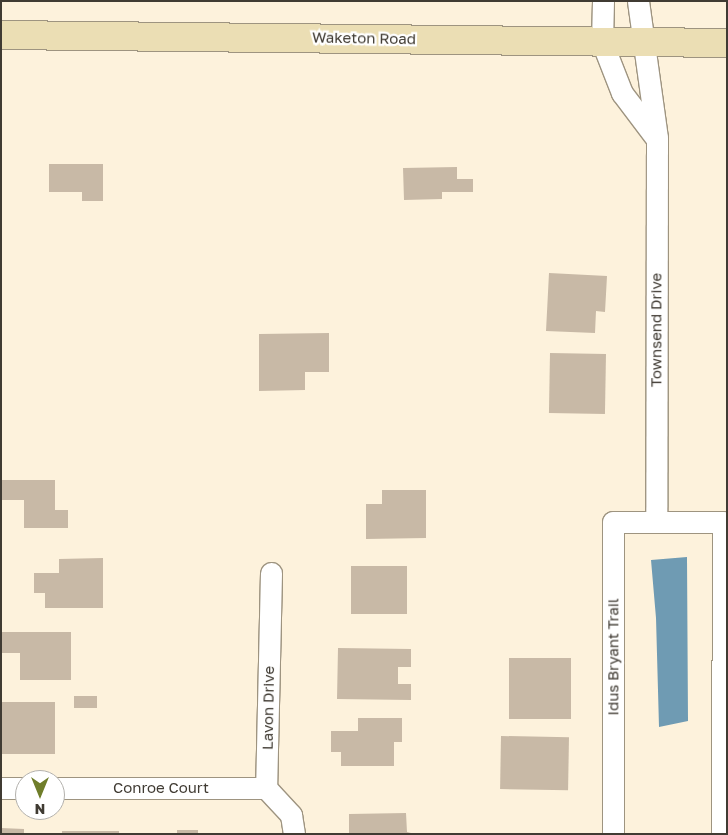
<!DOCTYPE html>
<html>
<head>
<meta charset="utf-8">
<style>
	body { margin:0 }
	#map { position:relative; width:728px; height:835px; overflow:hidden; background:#fdf2dc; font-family:"Golos Text",sans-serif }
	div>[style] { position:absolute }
	.water>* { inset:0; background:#6f9bb3 }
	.building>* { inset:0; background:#c8b9a6; transform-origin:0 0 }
	.roads { filter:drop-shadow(1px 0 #9e9480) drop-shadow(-1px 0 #9e9480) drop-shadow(0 1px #9e9480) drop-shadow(0 -1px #9e9480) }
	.street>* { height:21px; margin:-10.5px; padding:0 10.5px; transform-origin:10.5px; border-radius:10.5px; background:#fff }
	.secondary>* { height:28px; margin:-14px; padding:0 14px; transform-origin:14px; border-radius:14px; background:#ebdeb4 }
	span { translate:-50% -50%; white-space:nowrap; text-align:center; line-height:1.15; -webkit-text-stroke:4.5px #fff; paint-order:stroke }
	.street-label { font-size:15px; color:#403b33 }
	.frame { position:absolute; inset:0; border:2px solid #403b33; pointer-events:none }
	.north { position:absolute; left:15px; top:770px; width:50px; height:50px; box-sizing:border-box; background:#fff; border:1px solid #b3b1ad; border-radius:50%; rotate:180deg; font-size:14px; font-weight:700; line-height:20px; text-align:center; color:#403b33 }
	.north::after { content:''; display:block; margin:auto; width:18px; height:22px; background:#6f7d2a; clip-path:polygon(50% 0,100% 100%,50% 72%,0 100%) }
</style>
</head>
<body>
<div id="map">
	<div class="water">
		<div style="clip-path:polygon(687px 557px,688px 721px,659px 727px,656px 618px,651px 560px)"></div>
	</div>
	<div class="building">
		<div style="clip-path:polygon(49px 164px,103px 164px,103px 201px,82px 201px,82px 192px,49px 192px)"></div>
		<div style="clip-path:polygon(457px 167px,457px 179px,473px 179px,473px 192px,442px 192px,442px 199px,404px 200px,403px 168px)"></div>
		<div style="clip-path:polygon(549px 273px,607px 276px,605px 312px,596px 311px,595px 333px,546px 331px)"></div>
		<div style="clip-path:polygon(329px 333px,329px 372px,305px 372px,305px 390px,259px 391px,259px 334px)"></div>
		<div style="left:550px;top:353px;width:56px;height:60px;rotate:1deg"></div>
		<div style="clip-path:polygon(1px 480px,55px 480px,55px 510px,68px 510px,68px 528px,24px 528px,24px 500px,1px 500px)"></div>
		<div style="clip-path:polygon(382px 490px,426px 490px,426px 538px,366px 539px,366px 504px,382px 504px)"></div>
		<div style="clip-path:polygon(103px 558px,103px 608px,45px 608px,45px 593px,34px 593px,34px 573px,59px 573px,59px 559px)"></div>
		<div style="left:351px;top:566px;width:56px;height:48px"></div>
		<div style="clip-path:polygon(1px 632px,71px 632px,71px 680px,20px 680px,20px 653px,1px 653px)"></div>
		<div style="clip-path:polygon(338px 648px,411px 649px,411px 667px,398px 667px,398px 684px,411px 684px,411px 700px,337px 699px)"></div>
		<div style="left:509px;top:658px;width:62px;height:61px"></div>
		<div style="left:97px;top:696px;width:12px;height:23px;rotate:90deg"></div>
		<div style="left:1px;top:702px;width:54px;height:52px"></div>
		<div style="clip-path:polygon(358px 718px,402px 718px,402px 742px,394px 742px,394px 766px,341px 766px,341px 752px,331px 752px,331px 731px,358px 731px)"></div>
		<div style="left:501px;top:736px;width:68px;height:53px;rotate:1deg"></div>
		<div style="clip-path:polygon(406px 813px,407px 832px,415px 834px,349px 834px,349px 814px)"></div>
		<div style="clip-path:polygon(1px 828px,24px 829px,24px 834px,1px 834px)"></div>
		<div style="left:177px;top:830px;width:21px;height:4px"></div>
		<div style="left:62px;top:831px;width:57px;height:3px"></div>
	</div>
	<div class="roads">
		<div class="street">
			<div style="left:603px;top:1px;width:41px;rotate:91.4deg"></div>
			<div style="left:602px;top:42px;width:55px;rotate:68.6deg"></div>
			<div style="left:622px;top:93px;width:56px;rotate:52.9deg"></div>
			<div style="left:638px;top:1px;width:138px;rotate:82.1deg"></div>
			<div style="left:657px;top:138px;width:384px;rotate:90.1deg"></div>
			<div style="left:271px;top:573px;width:215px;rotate:91.3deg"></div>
			<div style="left:266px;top:788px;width:37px;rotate:47deg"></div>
			<div style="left:291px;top:815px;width:19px;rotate:81deg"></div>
			<div style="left:1px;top:788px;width:24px"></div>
			<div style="left:55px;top:788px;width:211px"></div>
			<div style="left:613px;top:834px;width:312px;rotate:-90deg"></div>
			<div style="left:613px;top:522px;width:110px"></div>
			<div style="left:723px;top:522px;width:312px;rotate:90.2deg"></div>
		</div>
		<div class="secondary">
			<div style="left:1px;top:35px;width:726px;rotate:0.63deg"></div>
		</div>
	</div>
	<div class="street-label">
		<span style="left:364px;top:38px;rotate:1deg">Waketon Road</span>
		<span style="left:656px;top:330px;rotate:-90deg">Townsend Drive</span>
		<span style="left:613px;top:657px;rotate:-90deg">Idus Bryant Trail</span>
		<span style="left:268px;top:708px;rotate:-89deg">Lavon Drive</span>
		<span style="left:161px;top:788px">Conroe Court</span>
	</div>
	<div class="frame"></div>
	<div class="north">N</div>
</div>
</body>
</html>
